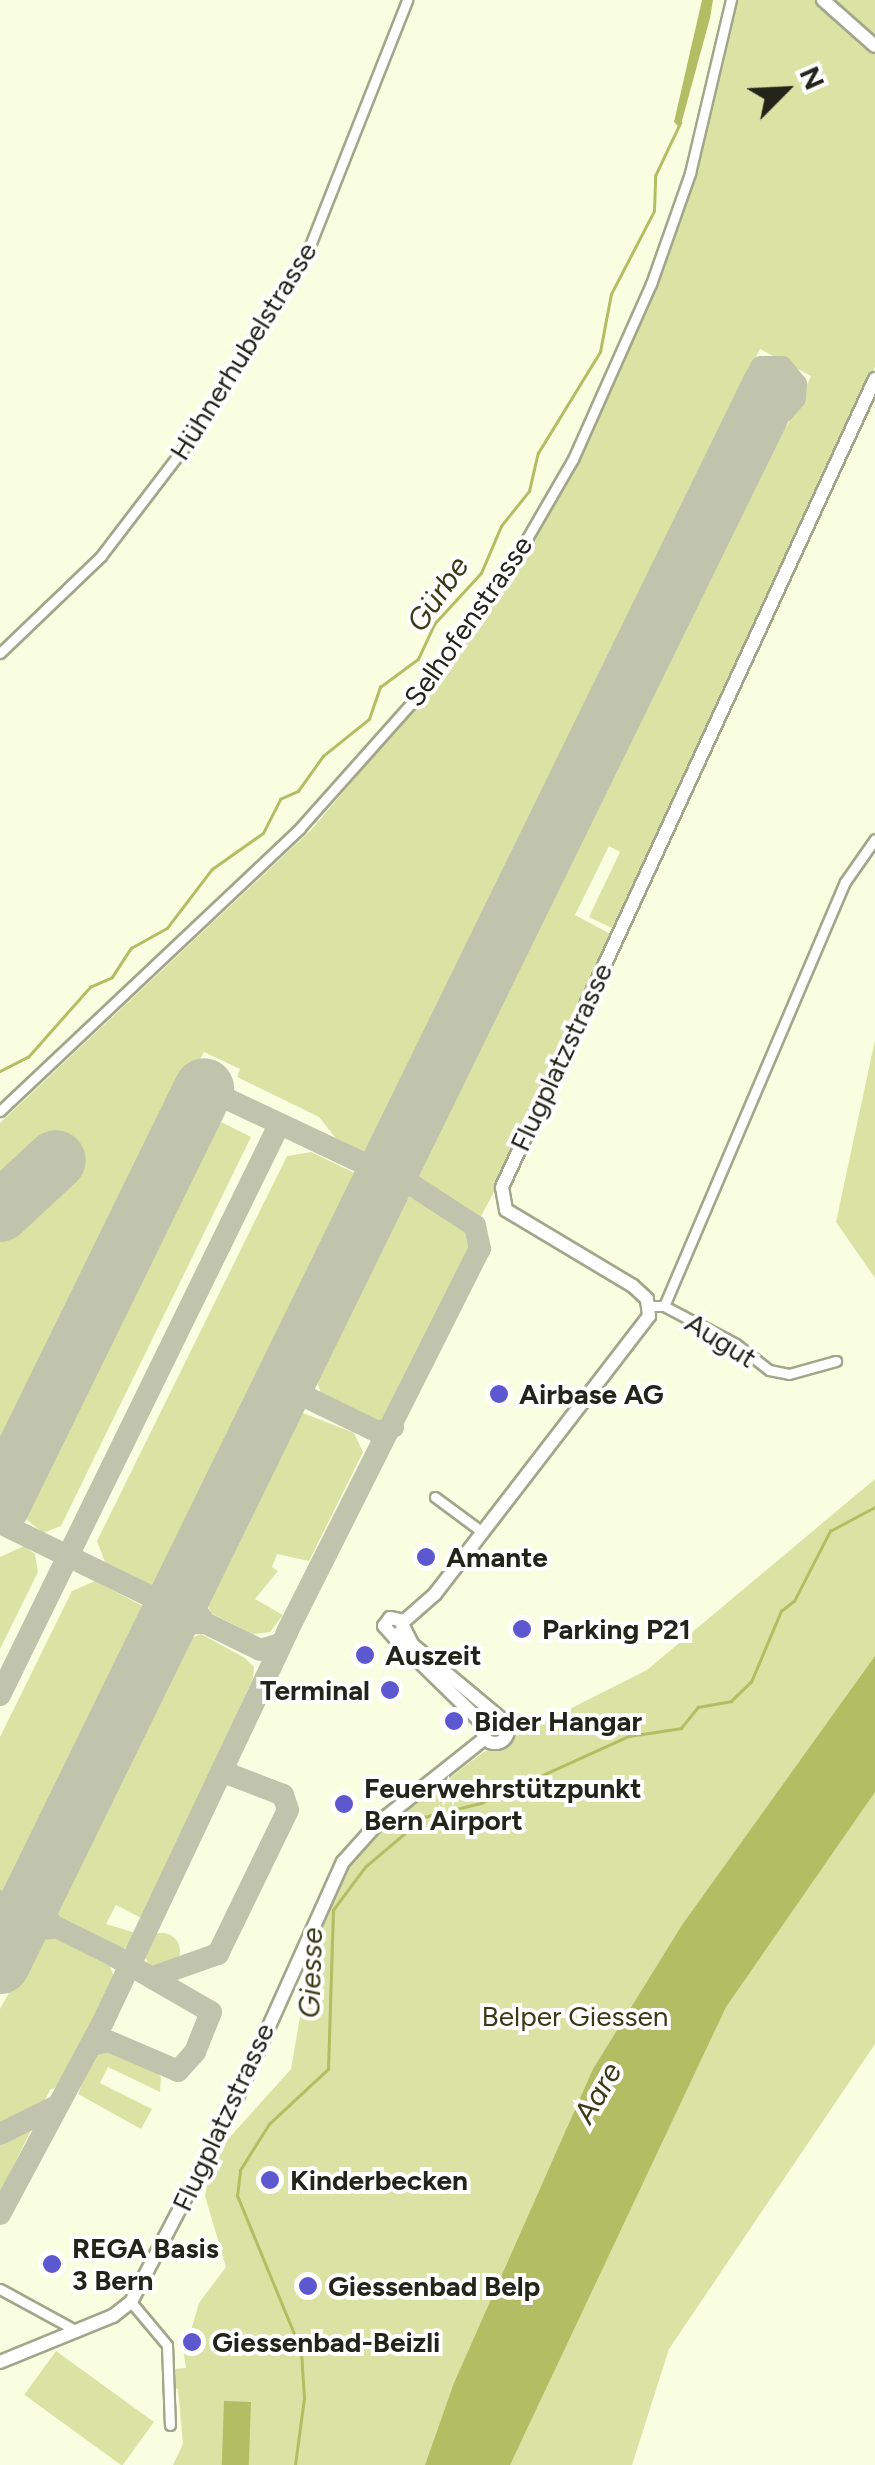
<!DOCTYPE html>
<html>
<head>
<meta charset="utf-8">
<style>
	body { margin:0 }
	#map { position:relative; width:875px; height:2465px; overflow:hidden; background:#fafee1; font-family:Figtree,sans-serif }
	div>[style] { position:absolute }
	.green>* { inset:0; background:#dae3a4; transform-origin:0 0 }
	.round { border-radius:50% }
	.water>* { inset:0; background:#b3bd63; transform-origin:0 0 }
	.stream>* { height:2.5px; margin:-1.25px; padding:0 1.25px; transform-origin:1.25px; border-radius:1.25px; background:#b3bd63 }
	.taxiway>* { height:22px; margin:-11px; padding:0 11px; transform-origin:11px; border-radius:11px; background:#c0c4ac }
	.runway>* { height:60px; margin:-30px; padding:0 30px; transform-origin:30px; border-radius:30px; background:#c0c4ac }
	.roads { filter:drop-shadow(2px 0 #a2a68b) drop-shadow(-2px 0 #a2a68b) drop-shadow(0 2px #a2a68b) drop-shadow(0 -2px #a2a68b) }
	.street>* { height:9px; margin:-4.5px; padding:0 4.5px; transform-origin:4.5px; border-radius:4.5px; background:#fff }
	.secondary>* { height:12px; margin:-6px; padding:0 6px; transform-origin:6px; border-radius:6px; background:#fff }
	.secondary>.ring { margin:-6px; padding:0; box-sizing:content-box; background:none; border:12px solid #fff; border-radius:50% }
	.dots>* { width:28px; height:28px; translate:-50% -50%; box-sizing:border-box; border:5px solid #fff; border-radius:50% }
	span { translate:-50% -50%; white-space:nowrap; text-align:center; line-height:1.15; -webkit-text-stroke:8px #fff; paint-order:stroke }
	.street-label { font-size:28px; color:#23251a }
	.poi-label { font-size:28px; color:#23251a; font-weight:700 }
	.left { translate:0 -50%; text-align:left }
	.right { translate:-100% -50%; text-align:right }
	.park-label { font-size:28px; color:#373b15 }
	.water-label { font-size:30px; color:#383b15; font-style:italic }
	.north { position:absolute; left:735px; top:40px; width:100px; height:100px; -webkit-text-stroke:8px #fff; paint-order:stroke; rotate:66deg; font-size:28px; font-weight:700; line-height:40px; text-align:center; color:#23251a }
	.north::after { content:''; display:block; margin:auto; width:35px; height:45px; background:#23251a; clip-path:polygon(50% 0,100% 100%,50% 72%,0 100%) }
</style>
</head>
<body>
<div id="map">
	<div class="green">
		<div style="clip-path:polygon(734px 0,814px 0,875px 54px,875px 367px,616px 930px,589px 917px,620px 852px,609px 846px,575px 915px,614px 936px,494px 1192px,480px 1218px,416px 1179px,415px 1162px,630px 724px,664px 669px,659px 666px,773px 431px,787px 426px,811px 376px,760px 349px,733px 400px,735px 418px,623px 649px,613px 644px,596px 678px,601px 693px,370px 1162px,338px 1141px,319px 1117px,237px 1077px,240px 1069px,204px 1052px,0 1468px,0 1236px,78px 1162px,51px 1132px,0 1180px,0 1123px,312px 829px,413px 709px,527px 549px,635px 336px,682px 214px)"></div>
		<div style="clip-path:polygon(827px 0,875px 0,875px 42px)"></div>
		<div style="clip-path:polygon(875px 1040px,875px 1278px,836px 1222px)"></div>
		<div style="clip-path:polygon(215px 1119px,251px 1137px,61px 1526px,43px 1533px,26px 1519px,26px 1505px)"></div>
		<div style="clip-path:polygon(311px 1152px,363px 1177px,161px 1590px,105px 1562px,97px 1541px,287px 1156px)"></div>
		<div style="clip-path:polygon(410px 1197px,466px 1227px,475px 1247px,394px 1415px,379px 1421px,321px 1393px,313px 1372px,390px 1212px)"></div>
		<div style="clip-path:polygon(298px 1411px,354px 1433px,363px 1452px,309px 1561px,277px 1554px,272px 1567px,278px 1571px,255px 1599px,283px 1615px,270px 1632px,253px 1634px,211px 1613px,204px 1596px)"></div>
		<div style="clip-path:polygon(875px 1479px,875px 2044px,669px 2349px,632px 2465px,173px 2465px,183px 2444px,178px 2389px,173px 2388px,173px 2369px,186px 2368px,181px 2337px,189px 2337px,199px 2303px,226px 2267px,205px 2196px,212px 2157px,291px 2069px,312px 1948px,345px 1868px,372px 1838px,482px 1753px,647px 1670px)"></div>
		<div style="clip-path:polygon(24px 1546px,35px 1554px,38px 1572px,0 1649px,0 1557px)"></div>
		<div style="clip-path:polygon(95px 1581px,150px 1610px,8px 1902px,0 1897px,0 1737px,72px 1591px)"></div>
		<div style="clip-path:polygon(201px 1634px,245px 1658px,254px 1667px,253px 1678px,143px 1919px,116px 1905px,106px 1924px,136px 1933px,129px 1947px,114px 1950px,58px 1923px,52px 1906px,182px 1641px)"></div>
		<div class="round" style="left:144px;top:1933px;width:36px;height:36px"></div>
		<div style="clip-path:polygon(41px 1935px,55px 1935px,108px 1961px,116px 1982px,64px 2083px,50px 2090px,40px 2110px,0 2128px,0 2009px)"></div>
		<div style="clip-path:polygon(105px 2046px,149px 2065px,161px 2077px,160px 2092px,108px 2067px,100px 2083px,152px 2109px,141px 2129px,78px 2094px,98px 2048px)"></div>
		<div style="clip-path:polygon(33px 2126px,0 2193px,0 2141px)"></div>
		<div style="left:56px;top:2351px;width:121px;height:54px;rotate:36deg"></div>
	</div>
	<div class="water">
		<div style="clip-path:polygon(702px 0,713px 0,710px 18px,680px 128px,674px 122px)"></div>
		<div style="clip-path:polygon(875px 1656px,875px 1792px,726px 2007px,510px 2465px,425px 2465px,454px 2383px,593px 2069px,682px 1925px)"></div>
		<div style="left:224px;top:2401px;width:27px;height:64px;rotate:2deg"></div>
	</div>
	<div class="stream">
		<div style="left:0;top:1071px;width:31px;rotate:-27deg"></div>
		<div style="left:28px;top:1057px;width:94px;rotate:-48.5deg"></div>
		<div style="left:90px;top:987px;width:24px;rotate:-24deg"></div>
		<div style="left:112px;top:977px;width:35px;rotate:-57deg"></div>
		<div style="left:131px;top:948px;width:41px;rotate:-29.1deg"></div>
		<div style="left:167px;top:928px;width:74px;rotate:-52.7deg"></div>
		<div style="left:212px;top:869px;width:62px;rotate:-35.2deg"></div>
		<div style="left:263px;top:833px;width:38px;rotate:-63deg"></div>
		<div style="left:280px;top:799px;width:20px;rotate:-24deg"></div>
		<div style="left:298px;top:791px;width:43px;rotate:-54.5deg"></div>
		<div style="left:323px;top:756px;width:59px;rotate:-38.8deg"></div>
		<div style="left:369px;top:719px;width:34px;rotate:-71deg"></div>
		<div style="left:380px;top:687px;width:47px;rotate:-36.4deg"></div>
		<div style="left:418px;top:659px;width:38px;rotate:-65deg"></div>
		<div style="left:434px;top:624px;width:69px;rotate:-47.3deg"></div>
		<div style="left:481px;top:573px;width:51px;rotate:-66.9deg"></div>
		<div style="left:501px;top:526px;width:45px;rotate:-51.3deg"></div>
		<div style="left:529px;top:491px;width:39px;rotate:-77deg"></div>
		<div style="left:538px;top:453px;width:119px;rotate:-58.5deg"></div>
		<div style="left:600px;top:352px;width:59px;rotate:-79.3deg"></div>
		<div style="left:611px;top:294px;width:93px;rotate:-62.6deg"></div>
		<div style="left:654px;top:211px;width:35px;rotate:-88deg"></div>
		<div style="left:655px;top:176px;width:59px;rotate:-64.7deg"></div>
		<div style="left:295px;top:2465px;width:68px;rotate:-82.3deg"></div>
		<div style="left:304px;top:2398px;width:47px;rotate:-93.7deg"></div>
		<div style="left:301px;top:2351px;width:168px;rotate:-112.4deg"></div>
		<div style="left:237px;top:2196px;width:26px;rotate:-83deg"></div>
		<div style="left:240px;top:2170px;width:54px;rotate:-57.8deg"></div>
		<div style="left:269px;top:2124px;width:81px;rotate:-43deg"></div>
		<div style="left:328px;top:2069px;width:159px;rotate:-88.2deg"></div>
		<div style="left:333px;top:1910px;width:54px;rotate:-53.3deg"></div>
		<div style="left:365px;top:1867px;width:77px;rotate:-40.3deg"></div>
		<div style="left:424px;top:1817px;width:59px;rotate:-13.8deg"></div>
		<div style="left:481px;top:1803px;width:162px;rotate:-24.4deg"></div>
		<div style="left:629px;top:1736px;width:53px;rotate:-8.7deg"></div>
		<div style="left:681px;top:1728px;width:27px;rotate:-51deg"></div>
		<div style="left:698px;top:1707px;width:34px;rotate:-10deg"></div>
		<div style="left:731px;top:1701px;width:28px;rotate:-44deg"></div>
		<div style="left:751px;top:1682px;width:77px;rotate:-67.1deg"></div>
		<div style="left:781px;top:1611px;width:16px;rotate:-38deg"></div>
		<div style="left:794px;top:1601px;width:79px;rotate:-62.8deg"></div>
		<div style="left:830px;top:1531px;width:51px;rotate:-28.1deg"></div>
	</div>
	<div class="taxiway">
		<div style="left:748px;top:437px;width:42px;rotate:-91.4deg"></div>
		<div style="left:747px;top:395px;width:31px;rotate:-63deg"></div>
		<div style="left:761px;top:367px;width:21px"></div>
		<div style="left:782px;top:367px;width:22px;rotate:51deg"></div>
		<div style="left:796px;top:384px;width:14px;rotate:94deg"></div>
		<div style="left:795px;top:398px;width:17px;rotate:130deg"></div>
		<div style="left:784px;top:411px;width:28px;rotate:165deg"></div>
		<div style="left:204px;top:1088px;width:227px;rotate:25.3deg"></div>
		<div style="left:374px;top:1204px;width:22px;rotate:-51deg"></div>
		<div style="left:388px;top:1187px;width:22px;rotate:-3deg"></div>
		<div style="left:295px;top:1362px;width:22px;rotate:90deg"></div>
		<div style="left:295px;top:1384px;width:19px;rotate:47deg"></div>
		<div style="left:308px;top:1398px;width:78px;rotate:25.9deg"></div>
		<div style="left:378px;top:1432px;width:16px;rotate:-18deg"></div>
		<div style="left:270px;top:1414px;width:25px;rotate:-42deg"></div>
		<div style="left:289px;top:1397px;width:19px;rotate:3deg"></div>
		<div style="left:0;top:1523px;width:289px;rotate:26deg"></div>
		<div style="left:260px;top:1650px;width:22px;rotate:-16deg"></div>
		<div style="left:191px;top:1575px;width:26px;rotate:94deg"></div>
		<div style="left:189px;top:1601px;width:26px;rotate:54deg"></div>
		<div style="left:157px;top:1644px;width:29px;rotate:-44deg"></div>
		<div style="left:178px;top:1624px;width:25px;rotate:-2deg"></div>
		<div style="left:0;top:1695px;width:635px;rotate:-63.92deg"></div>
		<div style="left:41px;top:1880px;width:25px;rotate:95deg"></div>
		<div style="left:39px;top:1905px;width:24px;rotate:57deg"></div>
		<div style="left:52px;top:1925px;width:81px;rotate:26.3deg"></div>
		<div style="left:0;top:1901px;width:57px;rotate:26.1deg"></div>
		<div style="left:8px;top:1947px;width:25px;rotate:-43deg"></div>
		<div style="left:26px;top:1930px;width:27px;rotate:-4deg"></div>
		<div style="left:153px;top:1977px;width:69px;rotate:-19.5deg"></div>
		<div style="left:218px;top:1954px;width:160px;rotate:-64.1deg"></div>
		<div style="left:288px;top:1810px;width:16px;rotate:-108deg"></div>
		<div style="left:283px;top:1795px;width:66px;rotate:-158.8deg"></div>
		<div style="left:92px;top:2045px;width:16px;rotate:-14deg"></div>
		<div style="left:108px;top:2041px;width:76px;rotate:23.2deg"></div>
		<div style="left:178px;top:2071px;width:25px;rotate:-48deg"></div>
		<div style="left:195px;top:2052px;width:43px;rotate:-68.2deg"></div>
		<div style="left:211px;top:2012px;width:112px;rotate:-150deg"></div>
		<div style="left:0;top:2134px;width:64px;rotate:-26.2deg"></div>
		<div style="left:0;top:2214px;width:218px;rotate:-61.8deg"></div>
		<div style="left:103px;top:2022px;width:431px;rotate:-64.7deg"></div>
		<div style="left:287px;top:1632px;width:429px;rotate:-63.3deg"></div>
		<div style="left:480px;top:1249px;width:24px;rotate:-102deg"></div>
		<div style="left:475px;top:1226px;width:88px;rotate:-147deg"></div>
		<div style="left:401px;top:1178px;width:17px;rotate:-103deg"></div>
		<div style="left:397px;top:1161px;width:26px;rotate:-69deg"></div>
	</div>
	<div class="runway">
		<div style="left:0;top:1212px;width:76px;rotate:-42.9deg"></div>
		<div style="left:0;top:1505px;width:464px;rotate:-63.9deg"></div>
		<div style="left:0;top:1964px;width:1756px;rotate:-63.92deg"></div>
	</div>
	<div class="roads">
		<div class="street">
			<div style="left:0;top:653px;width:140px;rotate:-43.8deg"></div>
			<div style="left:101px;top:556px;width:140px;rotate:-52.6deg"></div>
			<div style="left:186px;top:445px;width:232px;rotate:-58deg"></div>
			<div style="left:309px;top:248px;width:267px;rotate:-68.4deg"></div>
			<div style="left:0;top:1111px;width:412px;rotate:-43.3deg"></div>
			<div style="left:300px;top:828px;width:183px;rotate:-48.3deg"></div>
			<div style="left:422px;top:691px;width:175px;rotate:-55.2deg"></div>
			<div style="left:522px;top:547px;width:102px;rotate:-59.9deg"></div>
			<div style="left:573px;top:459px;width:192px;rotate:-66deg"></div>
			<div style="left:651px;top:284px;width:118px;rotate:-70.6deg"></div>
			<div style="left:690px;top:173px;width:178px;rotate:-76.7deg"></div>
			<div style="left:649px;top:1306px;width:15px"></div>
			<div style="left:664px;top:1306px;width:461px;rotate:-66.9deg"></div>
			<div style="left:845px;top:882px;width:52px;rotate:-55.1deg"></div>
			<div style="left:664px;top:1306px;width:81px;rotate:27.8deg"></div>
			<div style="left:736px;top:1344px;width:42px;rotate:38.2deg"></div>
			<div style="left:769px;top:1370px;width:20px;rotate:11deg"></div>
			<div style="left:789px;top:1374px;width:49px;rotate:-15.5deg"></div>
			<div style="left:435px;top:1497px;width:57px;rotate:36.5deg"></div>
			<div style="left:0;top:2289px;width:88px;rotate:28.6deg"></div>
			<div style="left:131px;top:2302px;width:56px;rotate:50.1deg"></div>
			<div style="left:167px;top:2345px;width:80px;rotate:87.9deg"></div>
		</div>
		<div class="secondary">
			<div style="left:823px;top:0;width:69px;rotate:41.5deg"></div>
			<div style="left:402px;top:1623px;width:44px;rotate:-41.3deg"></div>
			<div style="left:435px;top:1594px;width:351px;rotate:-52.4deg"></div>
			<div style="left:649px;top:1316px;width:17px;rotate:-97deg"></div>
			<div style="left:647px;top:1299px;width:19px;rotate:-137deg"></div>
			<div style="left:633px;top:1286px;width:148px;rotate:-149.1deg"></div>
			<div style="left:506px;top:1210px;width:23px;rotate:-100deg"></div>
			<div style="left:502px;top:1187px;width:890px;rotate:-65.22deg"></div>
			<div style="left:403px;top:1630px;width:11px;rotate:142deg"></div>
			<div style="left:394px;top:1637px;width:15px;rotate:-132deg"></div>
			<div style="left:384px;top:1626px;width:10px;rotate:-53deg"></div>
			<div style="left:390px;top:1618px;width:10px;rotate:11deg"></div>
			<div style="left:400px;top:1620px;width:28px;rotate:63deg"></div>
			<div style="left:413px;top:1645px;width:112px;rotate:39.9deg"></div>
			<div style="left:394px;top:1637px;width:124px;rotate:44.3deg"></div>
			<div class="ring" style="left:482px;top:1717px;width:14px;height:14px"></div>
			<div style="left:0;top:2362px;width:122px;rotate:-22.2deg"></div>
			<div style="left:113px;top:2316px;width:23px;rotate:-38deg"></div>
			<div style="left:131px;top:2302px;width:213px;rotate:-62.4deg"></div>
			<div style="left:230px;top:2113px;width:275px;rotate:-65.8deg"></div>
			<div style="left:343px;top:1862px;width:51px;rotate:-48.2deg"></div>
			<div style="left:377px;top:1824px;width:138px;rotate:-38.5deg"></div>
		</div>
	</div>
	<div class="dots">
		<div style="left:499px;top:1394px;background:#5e58d0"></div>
		<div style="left:426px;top:1557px;background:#5e58d0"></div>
		<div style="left:522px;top:1629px;background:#5e58d0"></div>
		<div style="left:365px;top:1655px;background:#5e58d0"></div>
		<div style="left:390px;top:1690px;background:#5e58d0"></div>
		<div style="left:454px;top:1721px;background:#5e58d0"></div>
		<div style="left:344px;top:1804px;background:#5e58d0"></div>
		<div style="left:270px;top:2180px;background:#5e58d0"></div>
		<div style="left:52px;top:2264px;background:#5e58d0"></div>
		<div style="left:308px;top:2286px;background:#5e58d0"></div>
		<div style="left:192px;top:2342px;background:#5e58d0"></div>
	</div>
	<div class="street-label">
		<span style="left:243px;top:351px;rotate:-58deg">Hühnerhubelstrasse</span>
		<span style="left:468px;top:621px;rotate:-55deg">Selhofenstrasse</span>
		<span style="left:561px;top:1057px;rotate:-65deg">Flugplatzstrasse</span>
		<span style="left:721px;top:1340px;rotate:32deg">Augut</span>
		<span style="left:223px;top:2117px;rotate:-65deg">Flugplatzstrasse</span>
	</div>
	<div class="poi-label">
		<span class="left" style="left:519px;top:1394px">Airbase AG</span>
		<span class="left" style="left:446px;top:1557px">Amante</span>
		<span class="left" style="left:542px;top:1629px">Parking P21</span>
		<span class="left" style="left:385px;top:1655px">Auszeit</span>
		<span class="right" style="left:370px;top:1690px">Terminal</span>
		<span class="left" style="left:474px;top:1721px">Bider Hangar</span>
		<span class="left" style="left:364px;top:1804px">Feuerwehrstützpunkt<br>Bern Airport</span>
		<span class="left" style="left:290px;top:2180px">Kinderbecken</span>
		<span class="left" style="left:72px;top:2264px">REGA Basis<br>3 Bern</span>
		<span class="left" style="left:328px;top:2286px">Giessenbad Belp</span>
		<span class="left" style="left:212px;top:2342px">Giessenbad-Beizli</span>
	</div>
	<div class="park-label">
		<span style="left:575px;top:2016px">Belper Giessen</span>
	</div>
	<div class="water-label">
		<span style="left:438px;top:594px;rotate:-55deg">Gürbe</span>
		<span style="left:311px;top:1973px;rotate:-88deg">Giesse</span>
		<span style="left:598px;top:2093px;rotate:-60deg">Aare</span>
	</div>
	<div class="north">N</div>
</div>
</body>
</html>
